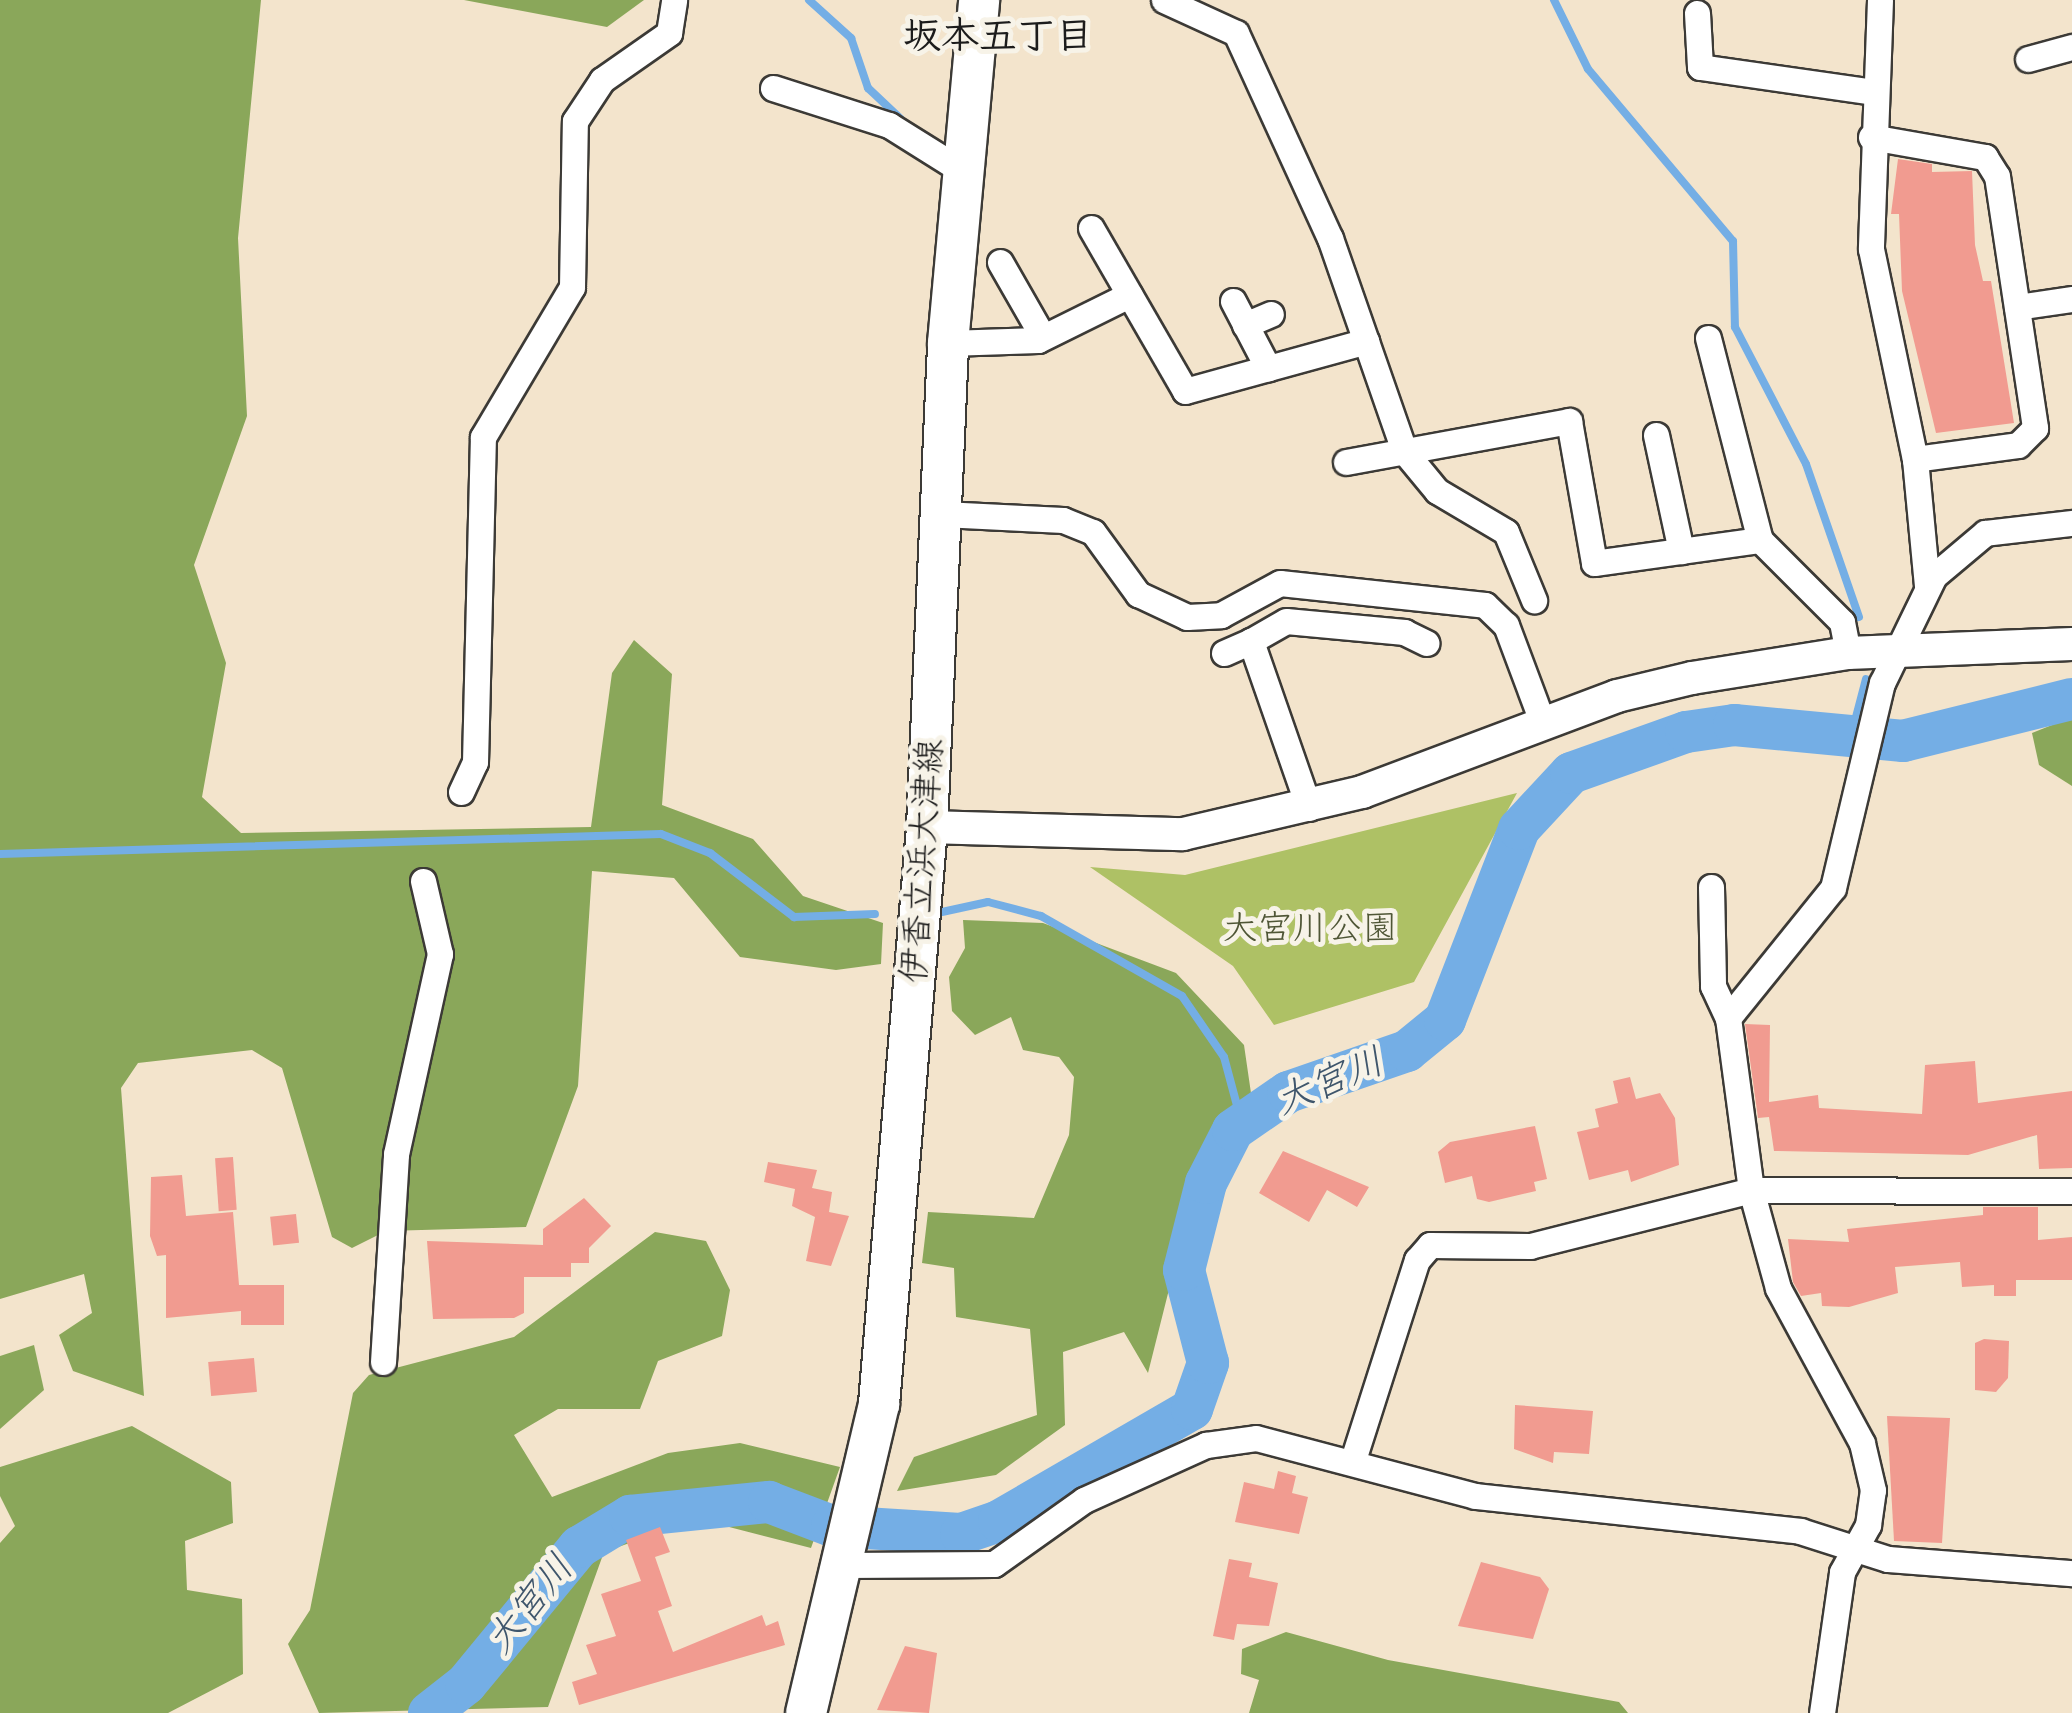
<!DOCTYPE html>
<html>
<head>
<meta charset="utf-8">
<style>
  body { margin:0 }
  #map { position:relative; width:2072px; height:1713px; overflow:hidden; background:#f3e4cc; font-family:"Architects Daughter","Klee One",sans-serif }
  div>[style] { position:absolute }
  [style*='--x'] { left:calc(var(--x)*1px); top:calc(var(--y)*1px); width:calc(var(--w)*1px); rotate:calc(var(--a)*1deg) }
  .green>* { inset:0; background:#aec165 }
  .forest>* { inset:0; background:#8aa75a }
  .stream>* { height:8px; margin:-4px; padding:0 4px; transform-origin:4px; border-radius:4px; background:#74aee5 }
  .river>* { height:42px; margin:-21px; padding:0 21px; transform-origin:21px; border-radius:21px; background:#74aee5 }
  .building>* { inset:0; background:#f19b90; transform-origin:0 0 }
  .roads { filter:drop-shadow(2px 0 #3c3a36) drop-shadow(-2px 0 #3c3a36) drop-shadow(0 2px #3c3a36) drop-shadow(0 -2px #3c3a36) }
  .minor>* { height:25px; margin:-12.5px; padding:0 12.5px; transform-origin:12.5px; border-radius:12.5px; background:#fff }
  .tertiary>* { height:32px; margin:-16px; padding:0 16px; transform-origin:16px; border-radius:16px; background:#fff }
  .primary>* { height:40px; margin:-20px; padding:0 20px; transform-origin:20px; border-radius:20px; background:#fff }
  span { translate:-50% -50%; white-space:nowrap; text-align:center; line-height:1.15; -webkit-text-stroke:10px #f7f3e8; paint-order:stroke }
  .street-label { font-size:35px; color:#1c1c1c }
  .park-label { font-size:35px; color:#4f5636 }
  .neighbourhood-label { font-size:38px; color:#1c1c1c; font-weight:700 }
  .water-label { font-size:38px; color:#3f566c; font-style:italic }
</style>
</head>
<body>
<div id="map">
  <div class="green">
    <i style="clip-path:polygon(1517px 793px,1414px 982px,1274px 1025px,1233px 966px,1090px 867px,1185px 875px)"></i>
  </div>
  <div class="forest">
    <i style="clip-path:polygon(0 0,261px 0,238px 238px,247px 416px,194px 565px,226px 663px,202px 797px,241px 833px,591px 827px,612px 673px,634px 640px,672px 674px,662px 805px,753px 839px,803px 896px,883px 923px,881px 964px,836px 970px,740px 957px,674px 878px,592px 871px,578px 1086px,526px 1227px,386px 1231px,352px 1248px,332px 1237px,282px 1068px,252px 1050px,138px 1063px,121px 1088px,144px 1396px,73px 1371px,59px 1335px,92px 1313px,84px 1274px,0 1299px)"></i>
    <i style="clip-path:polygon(464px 0,644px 0,607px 27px)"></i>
    <i style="clip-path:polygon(2072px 717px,2072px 786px,2039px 765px,2032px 733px)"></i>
    <i style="clip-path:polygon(963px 920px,1043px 923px,1176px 973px,1244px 1045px,1252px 1100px,1225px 1121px,1197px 1178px,1148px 1373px,1124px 1332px,1063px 1352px,1065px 1425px,996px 1475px,897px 1491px,914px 1457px,1037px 1415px,1030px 1329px,956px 1317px,954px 1268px,922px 1263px,928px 1212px,1034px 1218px,1069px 1135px,1074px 1077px,1059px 1057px,1023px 1050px,1011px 1017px,975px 1035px,952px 1011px,949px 977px,965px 948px)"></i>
    <i style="clip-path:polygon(655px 1232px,706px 1241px,730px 1290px,722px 1336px,658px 1361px,640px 1409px,558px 1409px,514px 1435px,552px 1497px,668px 1453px,740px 1443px,840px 1467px,811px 1548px,698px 1519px,604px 1552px,548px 1707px,319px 1713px,288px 1644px,310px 1610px,353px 1393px,369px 1375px,514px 1337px)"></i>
    <i style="clip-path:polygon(34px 1345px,44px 1390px,0 1429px,0 1356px)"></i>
    <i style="clip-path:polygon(132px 1426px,231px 1482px,233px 1523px,185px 1541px,187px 1590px,242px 1599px,243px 1674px,168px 1713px,0 1713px,0 1543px,15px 1526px,0 1496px,0 1467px)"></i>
    <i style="clip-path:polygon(1286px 1632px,1388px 1660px,1619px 1702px,1628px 1713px,1249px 1713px,1259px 1680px,1241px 1674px,1242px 1649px)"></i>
  </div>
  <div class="stream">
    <i style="--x:809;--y:0;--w:57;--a:42.1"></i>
    <i style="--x:851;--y:38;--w:53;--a:71.2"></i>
    <i style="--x:868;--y:88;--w:45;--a:43.2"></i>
    <i style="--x:1554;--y:0;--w:77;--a:63.8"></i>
    <i style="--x:1588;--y:69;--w:225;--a:49.9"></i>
    <i style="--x:1733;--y:241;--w:86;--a:88.7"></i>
    <i style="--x:1735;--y:327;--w:154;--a:62.6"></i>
    <i style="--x:1806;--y:464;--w:162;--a:70.9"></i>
    <i style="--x:1850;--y:740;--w:63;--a:-75.3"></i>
    <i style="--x:0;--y:854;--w:661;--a:-1.73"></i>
    <i style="--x:661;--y:834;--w:53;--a:21.2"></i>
    <i style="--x:710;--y:853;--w:106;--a:37.3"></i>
    <i style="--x:794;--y:917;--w:81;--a:-2.1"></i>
    <i style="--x:942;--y:912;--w:47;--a:-12.3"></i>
    <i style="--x:988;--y:902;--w:55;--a:14.8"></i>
    <i style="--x:1041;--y:916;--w:162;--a:29.6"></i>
    <i style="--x:1182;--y:996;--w:74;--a:55.5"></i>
    <i style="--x:1224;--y:1057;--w:69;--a:75"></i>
  </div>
  <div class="river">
    <i style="--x:429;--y:1713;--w:47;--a:-38.1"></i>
    <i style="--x:466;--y:1684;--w:178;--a:-50.5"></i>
    <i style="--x:579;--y:1547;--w:60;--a:-31.3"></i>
    <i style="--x:630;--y:1516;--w:140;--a:-5.8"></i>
    <i style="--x:769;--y:1502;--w:67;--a:20.9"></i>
    <i style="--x:832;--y:1526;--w:129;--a:3.5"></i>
    <i style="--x:961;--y:1534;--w:40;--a:-18.9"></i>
    <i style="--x:999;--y:1521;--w:223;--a:-30.1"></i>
    <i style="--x:1192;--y:1409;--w:49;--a:-70.8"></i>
    <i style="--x:1208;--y:1363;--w:96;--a:-104.5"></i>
    <i style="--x:1184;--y:1270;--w:90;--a:-75.8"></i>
    <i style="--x:1206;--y:1183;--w:59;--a:-63"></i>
    <i style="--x:1233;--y:1130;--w:67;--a:-34.6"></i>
    <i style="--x:1288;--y:1092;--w:126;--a:-19"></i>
    <i style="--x:1407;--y:1051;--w:49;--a:-39.2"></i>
    <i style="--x:1445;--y:1020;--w:205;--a:-68.8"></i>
    <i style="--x:1519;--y:829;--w:76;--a:-47.1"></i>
    <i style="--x:1571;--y:773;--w:122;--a:-19.6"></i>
    <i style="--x:1686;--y:732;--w:49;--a:-8.3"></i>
    <i style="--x:1734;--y:725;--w:170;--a:5.4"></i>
    <i style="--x:1903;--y:741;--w:174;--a:-14"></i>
  </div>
  <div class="building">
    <i style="clip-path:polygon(1898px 159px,1932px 164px,1932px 172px,1972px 171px,1975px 245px,1983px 281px,1991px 281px,2014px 423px,1936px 433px,1902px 291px,1899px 214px,1891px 214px)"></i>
    <i style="clip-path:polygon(1745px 1024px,1770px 1025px,1769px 1102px,1818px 1095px,1819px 1108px,1922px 1114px,1925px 1065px,1975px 1061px,1978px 1103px,2072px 1091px,2072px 1168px,2039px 1169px,2037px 1135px,1968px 1155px,1774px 1151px,1769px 1117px,1758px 1118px)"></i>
    <i style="clip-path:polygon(1630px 1077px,1636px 1099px,1660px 1093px,1675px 1118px,1679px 1165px,1631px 1182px,1628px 1170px,1589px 1180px,1577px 1132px,1599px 1127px,1595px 1109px,1618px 1103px,1613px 1081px)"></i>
    <i style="clip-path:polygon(1535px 1126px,1547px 1179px,1534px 1182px,1536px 1191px,1489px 1202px,1477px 1199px,1472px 1176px,1445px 1183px,1438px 1152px,1450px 1142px)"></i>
    <i style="clip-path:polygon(1283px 1151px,1369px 1187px,1357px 1207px,1327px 1190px,1309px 1222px,1259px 1193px)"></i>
    <i style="left:233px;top:1157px;width:53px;height:18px;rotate:86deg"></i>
    <i style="clip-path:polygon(768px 1162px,817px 1170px,812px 1188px,832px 1192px,829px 1212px,849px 1216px,831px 1266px,806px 1261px,815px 1217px,792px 1206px,795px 1189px,764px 1182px)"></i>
    <i style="clip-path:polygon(182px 1175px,186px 1216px,233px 1212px,239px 1285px,284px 1285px,284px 1325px,241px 1325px,241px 1311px,166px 1318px,166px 1255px,157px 1256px,150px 1236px,151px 1177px)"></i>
    <i style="clip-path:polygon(584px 1198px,611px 1226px,589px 1248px,589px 1263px,571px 1263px,571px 1277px,524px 1277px,524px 1313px,514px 1318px,433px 1319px,427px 1241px,543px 1245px,543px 1229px)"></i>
    <i style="clip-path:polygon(1983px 1207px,2038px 1207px,2038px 1240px,2072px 1237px,2072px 1280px,2016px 1280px,2016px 1296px,1994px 1296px,1994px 1285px,1962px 1287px,1960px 1262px,1895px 1267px,1898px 1293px,1849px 1307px,1822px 1306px,1821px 1293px,1801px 1296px,1793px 1282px,1788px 1239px,1849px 1242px,1847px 1229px,1983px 1215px)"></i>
    <i style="left:296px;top:1214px;width:29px;height:26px;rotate:84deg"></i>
    <i style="clip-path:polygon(1984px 1339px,2009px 1341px,2008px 1378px,1996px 1392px,1975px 1390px,1975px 1343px)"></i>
    <i style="left:254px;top:1358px;width:34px;height:46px;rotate:85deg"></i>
    <i style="clip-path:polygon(1515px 1405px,1593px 1411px,1589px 1454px,1554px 1452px,1553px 1463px,1514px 1449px)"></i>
    <i style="clip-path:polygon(1887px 1416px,1950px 1418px,1942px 1543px,1894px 1541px)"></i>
    <i style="clip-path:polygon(1278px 1471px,1296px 1476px,1292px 1493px,1308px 1497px,1299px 1534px,1235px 1522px,1244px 1482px,1274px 1489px)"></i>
    <i style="clip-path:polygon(660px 1527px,670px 1552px,655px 1557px,672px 1606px,658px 1611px,673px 1652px,762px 1615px,766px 1626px,778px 1621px,785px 1645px,579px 1705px,572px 1682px,597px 1674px,586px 1645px,616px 1636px,601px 1594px,641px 1581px,626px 1540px)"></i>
    <i style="clip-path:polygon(1229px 1559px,1252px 1563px,1249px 1577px,1278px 1583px,1269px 1626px,1237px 1624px,1234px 1640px,1213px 1636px)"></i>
    <i style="clip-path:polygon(1481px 1562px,1540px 1577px,1549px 1589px,1533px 1639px,1458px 1626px)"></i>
    <i style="clip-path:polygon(905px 1646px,937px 1653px,929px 1713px,877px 1710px)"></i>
  </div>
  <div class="roads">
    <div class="minor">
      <i style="--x:1164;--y:0;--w:79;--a:24.6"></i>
      <i style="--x:1236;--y:33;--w:226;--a:65.4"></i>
      <i style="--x:1330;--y:238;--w:225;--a:70.8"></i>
      <i style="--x:1404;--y:451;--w:52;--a:50.5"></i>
      <i style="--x:1437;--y:491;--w:80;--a:30.7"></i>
      <i style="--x:1506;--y:532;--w:74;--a:67.6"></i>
      <i style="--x:1880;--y:0;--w:249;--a:92.1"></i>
      <i style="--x:1871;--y:249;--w:215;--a:78.2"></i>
      <i style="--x:1915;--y:459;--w:128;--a:84.6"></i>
      <i style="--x:1697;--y:13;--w:54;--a:86.8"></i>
      <i style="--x:1700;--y:67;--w:175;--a:8.2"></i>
      <i style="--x:2028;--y:59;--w:46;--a:-15.3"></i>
      <i style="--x:773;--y:88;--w:122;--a:17.7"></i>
      <i style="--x:889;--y:125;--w:85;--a:32"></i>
      <i style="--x:1871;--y:137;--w:116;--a:10"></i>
      <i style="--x:1985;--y:157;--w:22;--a:58"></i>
      <i style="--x:1997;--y:176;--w:255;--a:81.4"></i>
      <i style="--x:2035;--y:428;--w:24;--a:135"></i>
      <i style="--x:2018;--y:445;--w:104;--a:172.3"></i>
      <i style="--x:1091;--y:228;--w:188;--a:60"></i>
      <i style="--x:1185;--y:391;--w:188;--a:-15.4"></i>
      <i style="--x:1000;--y:262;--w:86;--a:60.2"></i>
      <i style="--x:1233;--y:301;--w:76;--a:62.4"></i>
      <i style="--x:2017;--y:307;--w:56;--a:-8.3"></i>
      <i style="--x:1245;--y:325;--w:28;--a:-23"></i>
      <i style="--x:1708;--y:338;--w:209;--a:75.6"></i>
      <i style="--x:948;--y:343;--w:90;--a:-1.9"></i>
      <i style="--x:1038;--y:340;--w:102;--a:-26.3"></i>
      <i style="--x:1656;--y:435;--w:119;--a:77.8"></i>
      <i style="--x:1346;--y:462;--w:227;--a:-10.4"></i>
      <i style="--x:1569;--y:421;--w:144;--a:80"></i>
      <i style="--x:1594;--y:563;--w:168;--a:-7.9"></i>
      <i style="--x:1760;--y:540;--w:116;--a:45"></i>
      <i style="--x:1842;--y:622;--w:32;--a:79"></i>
      <i style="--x:942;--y:514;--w:121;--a:2.8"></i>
      <i style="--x:1063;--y:520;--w:32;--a:22"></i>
      <i style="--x:1093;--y:532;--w:77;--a:54"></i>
      <i style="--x:1138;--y:594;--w:54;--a:25.1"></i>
      <i style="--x:1187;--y:617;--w:34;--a:-3"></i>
      <i style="--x:1221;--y:615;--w:67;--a:-28.5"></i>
      <i style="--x:1280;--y:583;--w:206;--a:6.1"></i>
      <i style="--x:1485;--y:605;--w:29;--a:44"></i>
      <i style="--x:1506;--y:625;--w:106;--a:69.5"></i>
      <i style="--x:1224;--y:653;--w:30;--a:-24"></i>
      <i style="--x:461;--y:792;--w:33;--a:-65"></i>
      <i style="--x:475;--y:762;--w:325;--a:-88.6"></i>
      <i style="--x:483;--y:437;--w:174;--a:-59.3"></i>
      <i style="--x:572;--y:287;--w:166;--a:-89"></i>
      <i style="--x:575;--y:121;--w:49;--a:-56.6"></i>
      <i style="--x:602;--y:80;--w:82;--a:-35"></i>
      <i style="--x:669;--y:33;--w:33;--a:-81"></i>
      <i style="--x:1309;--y:808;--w:177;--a:-109.2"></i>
      <i style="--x:1251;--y:641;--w:40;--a:-29.7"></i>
      <i style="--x:1286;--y:621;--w:119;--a:5.3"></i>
      <i style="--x:1404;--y:632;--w:25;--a:26"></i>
      <i style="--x:1711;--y:887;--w:99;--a:88.8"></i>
      <i style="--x:1713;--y:986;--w:35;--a:65"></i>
      <i style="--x:383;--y:1362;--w:208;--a:-86.4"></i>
      <i style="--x:396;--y:1154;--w:205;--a:-77.6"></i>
      <i style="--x:440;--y:954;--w:75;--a:-103.1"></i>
      <i style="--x:1353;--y:1460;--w:210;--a:-72.3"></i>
      <i style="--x:1417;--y:1260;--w:20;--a:-49"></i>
      <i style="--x:1430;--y:1245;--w:100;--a:0.6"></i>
      <i style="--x:1530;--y:1246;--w:228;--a:-14.2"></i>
      <i style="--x:1751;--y:1190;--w:321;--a:0.2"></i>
      <i style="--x:845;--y:1565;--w:149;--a:-0.4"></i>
      <i style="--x:994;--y:1564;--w:110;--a:-35.4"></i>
      <i style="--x:1084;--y:1500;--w:134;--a:-24.3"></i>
      <i style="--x:1206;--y:1445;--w:50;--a:-8"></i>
      <i style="--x:1256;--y:1438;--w:227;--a:14.8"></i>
      <i style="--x:1475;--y:1496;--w:327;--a:6.1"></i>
      <i style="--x:1800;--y:1531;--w:92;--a:17.7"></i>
      <i style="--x:1888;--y:1559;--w:185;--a:4.4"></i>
      <i style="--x:1822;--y:1713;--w:142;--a:-81.9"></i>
      <i style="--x:1842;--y:1572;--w:54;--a:-61"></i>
      <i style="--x:1868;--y:1525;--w:35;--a:-82"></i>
      <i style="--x:1873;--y:1490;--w:48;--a:-103.2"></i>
      <i style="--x:1862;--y:1443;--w:176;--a:-118.5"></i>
      <i style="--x:1778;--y:1288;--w:102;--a:-105.4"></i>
      <i style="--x:1751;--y:1190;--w:174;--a:-97.6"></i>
      <i style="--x:1728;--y:1018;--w:167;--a:-51.1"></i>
      <i style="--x:1833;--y:888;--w:211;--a:-76.6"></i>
      <i style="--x:1882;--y:683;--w:119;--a:-64.1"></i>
      <i style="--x:1934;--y:576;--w:67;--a:-40.1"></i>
      <i style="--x:1985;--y:533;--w:88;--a:-6.6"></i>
    </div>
    <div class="tertiary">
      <i style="--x:927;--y:827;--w:256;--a:1.6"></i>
      <i style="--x:1183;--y:834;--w:184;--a:-13.2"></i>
      <i style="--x:1362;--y:792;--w:272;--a:-20.6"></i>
      <i style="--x:1617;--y:696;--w:77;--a:-13.5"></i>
      <i style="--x:1692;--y:678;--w:158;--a:-9.1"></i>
      <i style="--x:1848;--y:653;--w:224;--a:-2.3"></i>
    </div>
    <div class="primary">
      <i style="--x:806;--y:1713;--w:318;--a:-76.7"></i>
      <i style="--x:879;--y:1404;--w:579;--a:-85.24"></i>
      <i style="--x:927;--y:827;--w:484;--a:-87.5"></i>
      <i style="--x:948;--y:343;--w:344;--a:-84.8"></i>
    </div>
  </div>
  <div class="street-label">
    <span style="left:923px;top:861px;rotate:-86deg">伊香立浜大津線</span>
  </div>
  <div class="park-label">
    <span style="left:1310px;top:929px">大宮川公園</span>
  </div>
  <div class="neighbourhood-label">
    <span style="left:998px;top:38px">坂本五丁目</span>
  </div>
  <div class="water-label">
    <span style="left:1330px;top:1083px;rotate:-23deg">大宮川</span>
    <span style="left:531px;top:1605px;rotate:-51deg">大宮川</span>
  </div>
</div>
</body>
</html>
